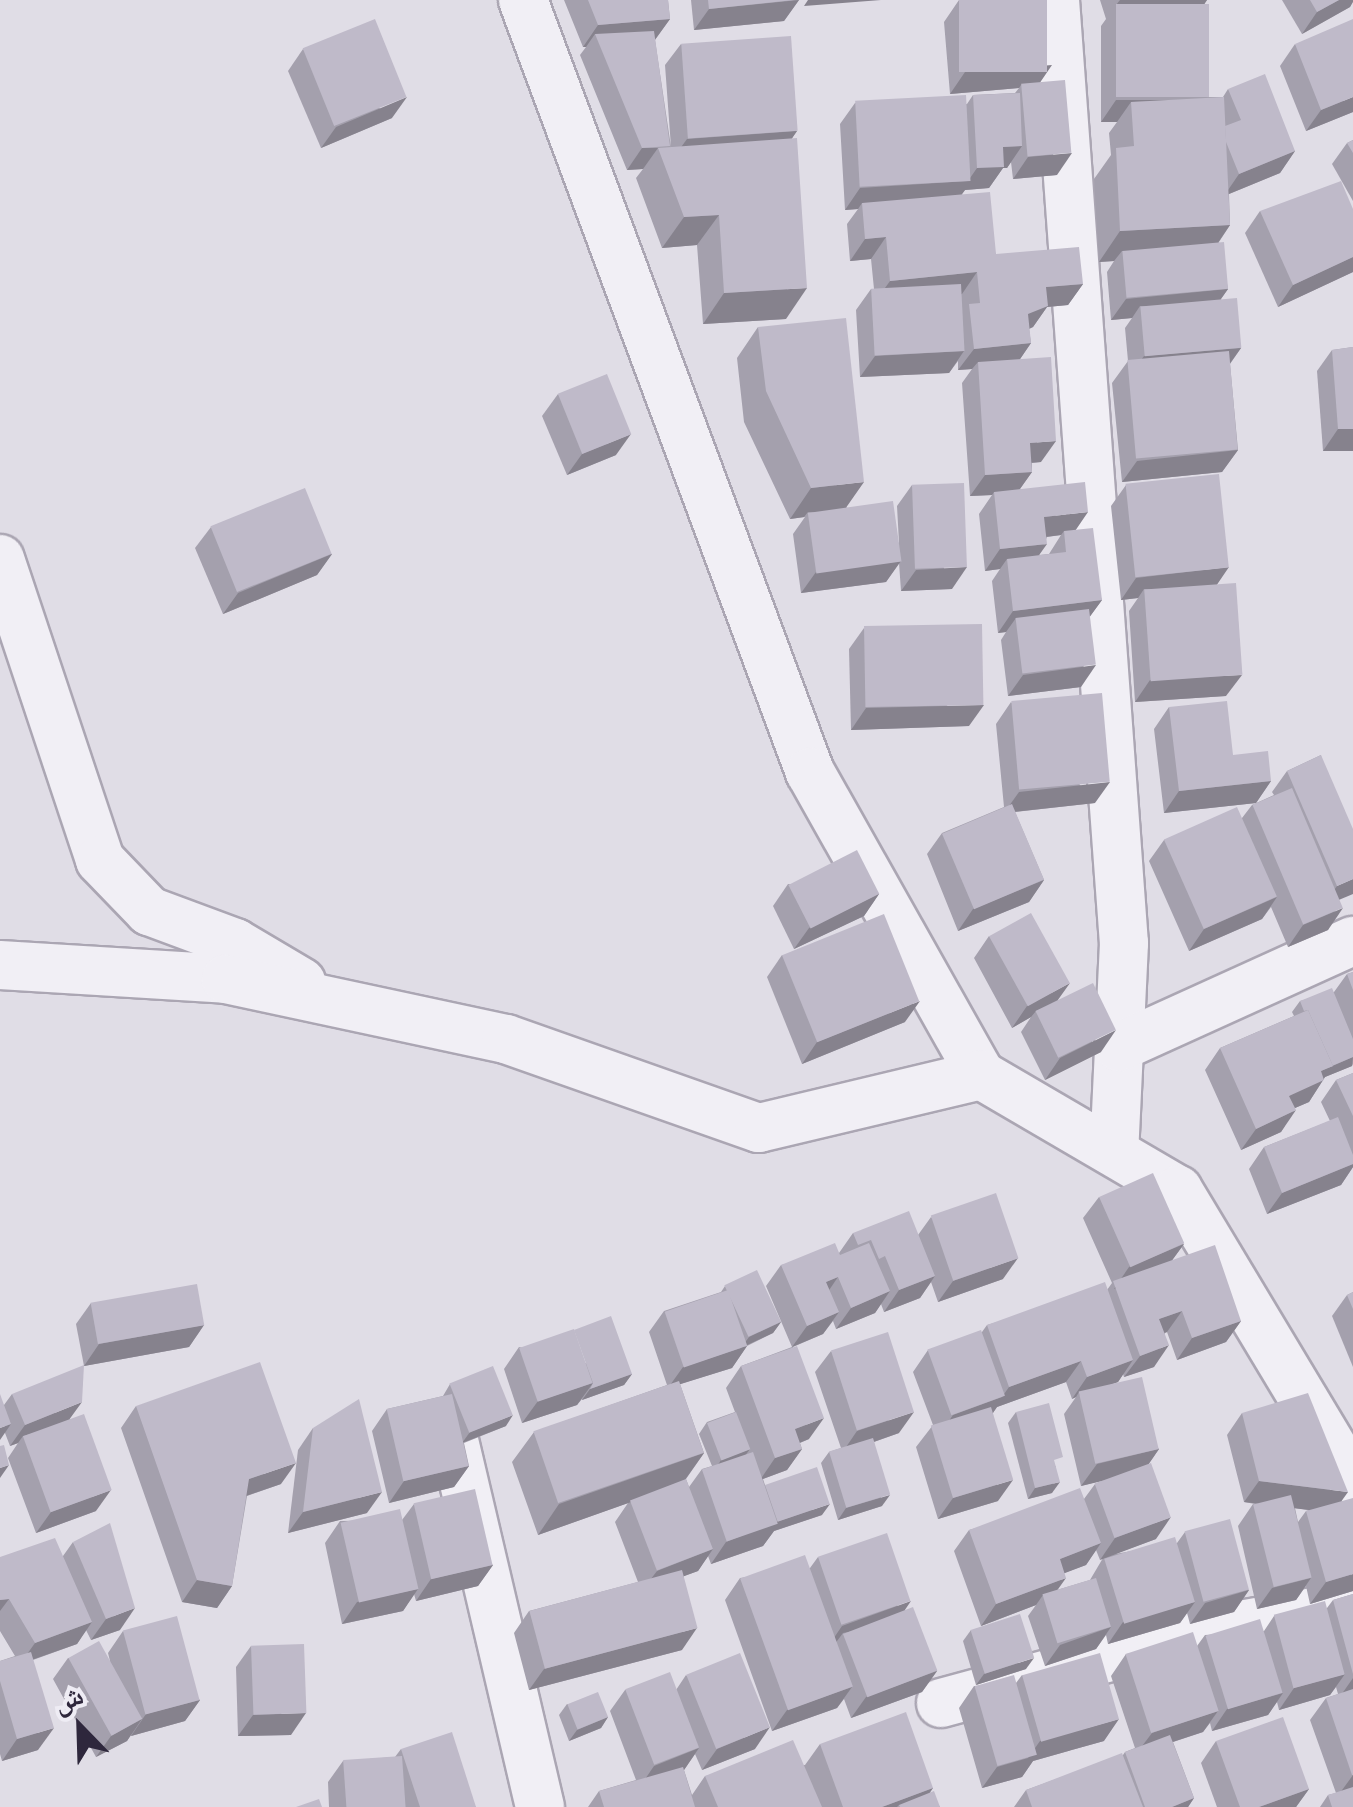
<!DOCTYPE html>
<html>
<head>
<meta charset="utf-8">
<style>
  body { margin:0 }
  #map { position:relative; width:1353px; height:1807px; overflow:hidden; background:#e0dde6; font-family:Karla,"Noto Naskh Arabic",sans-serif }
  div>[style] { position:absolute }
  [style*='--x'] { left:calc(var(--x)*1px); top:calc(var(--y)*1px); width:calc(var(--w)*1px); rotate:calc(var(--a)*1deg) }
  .roads { filter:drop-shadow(2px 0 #aba6b3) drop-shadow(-2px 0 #aba6b3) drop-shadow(0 2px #aba6b3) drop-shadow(0 -2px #aba6b3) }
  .street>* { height:48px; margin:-24px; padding:0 24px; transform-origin:24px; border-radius:24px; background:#f1eff5 }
  .wall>* { inset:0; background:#a4a0ad }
  .shaded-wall>* { inset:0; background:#86828d }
  .building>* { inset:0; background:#bfbac9; transform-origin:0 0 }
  span { translate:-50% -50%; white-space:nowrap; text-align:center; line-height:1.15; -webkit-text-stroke:8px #eeecf4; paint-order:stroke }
  .north { position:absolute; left:30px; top:1677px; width:100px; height:100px; -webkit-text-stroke:8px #eeecf4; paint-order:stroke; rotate:337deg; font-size:28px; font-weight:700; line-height:40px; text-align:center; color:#2e273c }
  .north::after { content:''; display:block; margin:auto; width:35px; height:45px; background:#2e273c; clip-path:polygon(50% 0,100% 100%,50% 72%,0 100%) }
</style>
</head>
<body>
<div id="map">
  <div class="roads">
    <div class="street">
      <i style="--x:523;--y:0;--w:824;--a:69.61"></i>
      <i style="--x:810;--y:772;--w:348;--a:60.6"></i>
      <i style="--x:981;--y:1075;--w:228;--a:30.3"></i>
      <i style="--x:1178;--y:1190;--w:340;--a:59"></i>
      <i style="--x:1055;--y:0;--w:946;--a:85.82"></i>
      <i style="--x:1124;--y:943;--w:209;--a:92.7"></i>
      <i style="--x:0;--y:559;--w:317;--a:71.6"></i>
      <i style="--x:100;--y:860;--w:71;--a:46.1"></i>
      <i style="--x:149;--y:911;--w:92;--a:20.4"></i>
      <i style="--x:235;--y:943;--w:77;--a:30.6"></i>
      <i style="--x:0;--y:965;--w:226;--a:3.5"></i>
      <i style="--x:226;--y:979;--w:286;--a:12.1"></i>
      <i style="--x:506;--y:1039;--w:268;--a:19.4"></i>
      <i style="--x:759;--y:1128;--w:228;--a:-13.4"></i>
      <i style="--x:1119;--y:1047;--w:257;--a:-24.4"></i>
      <i style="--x:453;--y:1436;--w:381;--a:76.8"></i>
      <i style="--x:941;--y:1703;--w:275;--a:-15.2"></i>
      <i style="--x:1206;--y:1631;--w:149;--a:-10"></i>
    </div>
  </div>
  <div class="wall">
    <i style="clip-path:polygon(564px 0,668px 0,670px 19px,655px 40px,671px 147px,665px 65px,681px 44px,797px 131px,792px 138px,786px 319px,703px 324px,697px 245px,662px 248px,636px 178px,643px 169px,627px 170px,580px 55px,586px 47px,583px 47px)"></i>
    <i style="clip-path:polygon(691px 0,799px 0,784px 21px,694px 30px)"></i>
    <i style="clip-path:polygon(evenodd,959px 0,1047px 6px,1040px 83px,1057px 175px,1013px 179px,1011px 162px,1007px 168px,1003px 168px,989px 188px,965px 190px,962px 194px,996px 254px,1083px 284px,1068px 305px,1047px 307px,1033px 327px,1029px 329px,1031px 343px,1020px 359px,1041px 462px,1032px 463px,1032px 472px,1020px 489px,1075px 530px,1102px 600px,1090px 616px,1081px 687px,1008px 696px,1001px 640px,1006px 632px,998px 633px,992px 581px,1000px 569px,985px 571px,979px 514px,992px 495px,970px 496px,962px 383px,972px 369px,958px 370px,958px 361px,949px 373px,860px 377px,856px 310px,871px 289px,874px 289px,871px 259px,850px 261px,847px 224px,858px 209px,845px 210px,840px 124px,855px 103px,967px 104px,973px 95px,1015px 93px,1019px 88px,950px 94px,944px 22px,959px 0,1061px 535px,1049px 554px,1039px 555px,1047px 537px,1061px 535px)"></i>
    <i style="clip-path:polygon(1100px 0,1207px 0,1204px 4px,1209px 97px,1223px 97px,1228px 89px,1295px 151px,1280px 173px,1229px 194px,1230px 225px,1219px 242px,1228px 289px,1221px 299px,1241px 348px,1230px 364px,1238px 450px,1222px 472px,1122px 482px,1112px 383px,1128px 361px,1125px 328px,1132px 318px,1111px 320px,1107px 272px,1114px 261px,1099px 262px,1094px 179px,1111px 155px,1109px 133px,1117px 122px,1101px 122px,1101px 26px,1106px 19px)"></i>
    <i style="clip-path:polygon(1282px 0,1353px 0,1350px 7px,1302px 34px)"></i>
    <i style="clip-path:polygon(1295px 44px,1353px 112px,1306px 131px,1280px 66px)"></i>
    <i style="clip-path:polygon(303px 49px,392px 118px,321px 148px,288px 71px)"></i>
    <i style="clip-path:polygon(1353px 140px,1353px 201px,1332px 164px,1347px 143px)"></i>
    <i style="clip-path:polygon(1260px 211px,1353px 257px,1353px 272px,1278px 307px,1245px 233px)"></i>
    <i style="clip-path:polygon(758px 327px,846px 507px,899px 543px,897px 506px,912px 485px,952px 589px,901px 591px,899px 563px,886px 582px,801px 593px,793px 534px,805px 517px,790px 519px,744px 422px,737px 358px)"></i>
    <i style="clip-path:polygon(1353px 347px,1353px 451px,1323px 451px,1317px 371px,1332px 350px)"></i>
    <i style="clip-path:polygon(558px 394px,616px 455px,567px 475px,542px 416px)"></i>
    <i style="clip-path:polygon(1126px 485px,1217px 584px,1226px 696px,1135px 702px,1129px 611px,1138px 598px,1121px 600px,1111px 506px)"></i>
    <i style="clip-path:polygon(211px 527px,332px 554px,317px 575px,223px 614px,195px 548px)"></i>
    <i style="clip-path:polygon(864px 628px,969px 726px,851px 730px,849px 649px)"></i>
    <i style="clip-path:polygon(1011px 702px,1095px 803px,1015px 812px,1044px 880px,1029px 902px,958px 931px,927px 854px,942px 833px,1004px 807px,996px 724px)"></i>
    <i style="clip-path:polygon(1169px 707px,1233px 755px,1271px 781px,1256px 803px,1164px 813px,1154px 729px)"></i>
    <i style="clip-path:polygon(1321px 755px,1339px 900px,1328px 930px,1288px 947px,1271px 907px,1262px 919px,1189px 951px,1149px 861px,1164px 840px,1242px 818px,1252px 805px,1274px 795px,1272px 792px,1287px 771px)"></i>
    <i style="clip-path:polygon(788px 884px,879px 894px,864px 916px,794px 949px,773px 906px)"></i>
    <i style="clip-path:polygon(989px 936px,1058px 1000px,1101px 1052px,1045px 1080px,1021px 1032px,1031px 1017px,1012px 1028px,974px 958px)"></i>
    <i style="clip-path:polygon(782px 955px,905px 1022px,802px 1064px,767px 977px)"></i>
    <i style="clip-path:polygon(1353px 972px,1353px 1064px,1352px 1066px,1325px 1077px,1309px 1102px,1295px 1108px,1281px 1132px,1241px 1150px,1205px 1070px,1220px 1048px,1294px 1016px,1292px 1012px,1300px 1001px,1334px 992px,1347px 974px)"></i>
    <i style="clip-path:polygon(1353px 1073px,1353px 1167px,1341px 1185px,1267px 1214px,1249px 1169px,1264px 1147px,1330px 1121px,1321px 1102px,1336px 1080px)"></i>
    <i style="clip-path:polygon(evenodd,1099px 1197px,1184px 1244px,1172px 1260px,1241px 1321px,1226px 1342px,1177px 1360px,1167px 1332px,1165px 1333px,1154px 1367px,1124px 1377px,1123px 1374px,1118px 1382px,1110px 1385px,1159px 1449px,1149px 1463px,1156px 1539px,1115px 1554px,1177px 1543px,1185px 1532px,1249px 1590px,1234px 1612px,1190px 1624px,1187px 1613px,1180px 1623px,1108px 1644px,1106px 1635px,1096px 1649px,1045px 1666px,1028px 1616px,1036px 1605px,981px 1626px,954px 1551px,969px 1530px,1084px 1499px,1095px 1484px,1104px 1480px,1081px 1486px,1064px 1414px,1076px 1397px,1072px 1399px,1066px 1382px,997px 1407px,993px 1413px,998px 1501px,938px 1519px,916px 1447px,933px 1425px,913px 1372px,928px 1350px,982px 1332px,987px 1325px,1107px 1290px,1112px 1283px,1083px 1218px,1099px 1197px,1096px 1550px,1100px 1560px,1103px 1558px,1090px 1580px,1057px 1590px,1064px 1573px,1086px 1565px,1096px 1550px)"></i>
    <i style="clip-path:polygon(931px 1217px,1003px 1279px,938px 1302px,931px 1282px,920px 1298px,884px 1312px,881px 1304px,875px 1313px,836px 1329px,833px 1321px,823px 1334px,793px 1347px,809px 1439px,800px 1443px,802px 1449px,787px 1470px,763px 1479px,765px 1485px,822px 1515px,774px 1531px,763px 1546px,711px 1564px,708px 1556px,698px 1571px,684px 1576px,682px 1650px,529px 1690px,514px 1633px,529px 1611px,638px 1582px,615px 1522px,628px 1503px,538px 1535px,512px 1462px,534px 1432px,667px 1385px,649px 1332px,664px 1311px,721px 1292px,725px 1286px,781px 1322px,773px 1333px,747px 1346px,732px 1368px,680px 1384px,704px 1453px,686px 1479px,689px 1487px,702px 1469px,712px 1466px,699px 1434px,707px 1422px,735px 1412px,726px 1388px,741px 1366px,792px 1347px,766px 1286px,781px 1265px,839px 1253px,853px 1233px,918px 1235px)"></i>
    <i style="clip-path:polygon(1353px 1292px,1353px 1367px,1332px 1316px,1347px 1295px)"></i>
    <i style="clip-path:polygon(91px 1303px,204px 1325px,189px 1347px,84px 1366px,76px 1324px)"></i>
    <i style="clip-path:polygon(519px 1347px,632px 1374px,624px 1385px,582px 1400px,582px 1399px,577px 1405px,522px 1423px,504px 1369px)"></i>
    <i style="clip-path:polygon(831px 1351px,899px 1433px,874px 1442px,882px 1506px,838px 1520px,821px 1463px,829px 1452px,841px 1448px,815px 1372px)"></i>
    <i style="clip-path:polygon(450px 1384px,506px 1426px,464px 1443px,469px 1466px,454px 1487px,389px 1503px,372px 1431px,387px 1409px,443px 1396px)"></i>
    <i style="clip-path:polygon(12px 1394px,70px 1419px,96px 1511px,36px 1533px,8px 1458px,18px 1443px,10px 1446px,5px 1433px,4px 1405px)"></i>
    <i style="clip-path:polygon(136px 1406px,281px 1484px,247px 1496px,232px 1586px,217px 1608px,182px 1602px,121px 1428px)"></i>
    <i style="clip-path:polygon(1016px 1412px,1056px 1467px,1052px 1493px,1028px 1499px,1008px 1423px)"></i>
    <i style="clip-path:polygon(evenodd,1242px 1413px,1342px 1501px,1353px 1591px,1310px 1604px,1306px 1586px,1296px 1600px,1257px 1609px,1238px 1526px,1253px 1504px,1255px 1504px,1244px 1502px,1227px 1435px,1242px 1413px,1295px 1508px,1309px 1510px,1306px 1511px,1298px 1522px,1295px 1508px)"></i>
    <i style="clip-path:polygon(313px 1428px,367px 1513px,288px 1533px,298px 1450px)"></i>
    <i style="clip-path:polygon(414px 1504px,493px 1565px,478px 1586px,416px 1601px,414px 1594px,403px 1611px,342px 1624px,325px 1543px,340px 1521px,402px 1520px)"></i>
    <i style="clip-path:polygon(73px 1542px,120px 1630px,91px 1640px,86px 1630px,77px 1644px,33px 1660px,38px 1750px,2px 1761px,0 1754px,0 1661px,15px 1656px,0 1631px,0 1557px,63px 1556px)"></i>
    <i style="clip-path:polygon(818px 1557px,905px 1610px,937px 1671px,922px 1692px,851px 1718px,844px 1699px,837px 1708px,772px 1731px,725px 1600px,740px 1578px,810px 1568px)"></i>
    <i style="clip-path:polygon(1353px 1594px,1353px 1807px,1320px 1807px,1328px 1795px,1336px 1793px,1310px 1720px,1326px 1698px,1338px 1694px,1336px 1687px,1330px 1695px,1279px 1710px,1277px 1702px,1268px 1715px,1212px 1731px,1210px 1723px,1203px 1732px,1173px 1742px,1194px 1798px,1188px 1807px,1014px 1807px,1026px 1790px,1123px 1755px,1125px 1752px,1135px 1748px,1111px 1676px,1126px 1654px,1197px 1646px,1205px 1635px,1264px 1631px,1274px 1616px,1327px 1608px,1333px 1600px)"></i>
    <i style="clip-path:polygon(971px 1630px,1026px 1669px,976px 1685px,963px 1641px)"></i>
    <i style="clip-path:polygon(123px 1631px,200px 1700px,185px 1721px,131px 1736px,131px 1734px,127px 1741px,96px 1757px,53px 1679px,68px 1658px,110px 1661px,108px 1653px)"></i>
    <i style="clip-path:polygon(251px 1646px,291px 1735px,238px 1736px,236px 1667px)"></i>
    <i style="clip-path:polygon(686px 1675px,755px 1749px,702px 1770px,695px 1754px,684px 1770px,692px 1795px,705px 1776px,805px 1765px,820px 1744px,933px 1788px,930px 1792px,940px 1807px,588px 1807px,599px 1791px,636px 1780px,610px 1711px,625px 1690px,676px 1690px)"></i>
    <i style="clip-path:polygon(1022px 1675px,1104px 1741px,1033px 1761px,1022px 1777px,982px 1788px,959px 1708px,974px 1686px,1016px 1683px)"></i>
    <i style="clip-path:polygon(567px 1704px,608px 1717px,601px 1728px,569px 1741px,559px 1715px)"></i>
    <i style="clip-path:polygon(1216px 1741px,1309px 1789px,1296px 1807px,1217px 1807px,1201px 1763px)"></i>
    <i style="clip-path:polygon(401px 1749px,476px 1807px,329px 1807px,328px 1782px,343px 1761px,395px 1757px)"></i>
  </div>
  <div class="shaded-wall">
    <i style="clip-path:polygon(799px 0,784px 21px,694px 30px,709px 9px)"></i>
    <i style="clip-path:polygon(808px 0,881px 0,804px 6px)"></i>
    <i style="clip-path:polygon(1120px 0,1207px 0,1196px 17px,1116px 5px)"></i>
    <i style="clip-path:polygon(1339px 0,1353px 0,1353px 2px,1350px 7px,1302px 34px,1317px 12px)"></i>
    <i style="clip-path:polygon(670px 19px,654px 41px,595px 34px,586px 47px,583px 47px,598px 25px)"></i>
    <i style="clip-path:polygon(1052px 65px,1037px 87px,1021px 85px,1019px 88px,950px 94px,965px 72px)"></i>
    <i style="clip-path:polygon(407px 97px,392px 118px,321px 148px,336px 127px)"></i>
    <i style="clip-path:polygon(1353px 97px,1353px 112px,1306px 131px,1321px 110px)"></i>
    <i style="clip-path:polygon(1116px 100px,1209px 100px,1131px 102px,1117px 122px,1101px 122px)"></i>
    <i style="clip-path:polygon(797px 131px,782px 153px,671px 161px,687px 139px)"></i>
    <i style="clip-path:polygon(1022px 146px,1007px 168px,1003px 168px,989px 188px,965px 190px,956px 202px,862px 203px,858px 209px,845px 210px,860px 188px,968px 181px,977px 168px,1003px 147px)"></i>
    <i style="clip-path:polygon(642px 148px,658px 148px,643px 169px,627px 170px)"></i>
    <i style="clip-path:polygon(1295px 151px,1280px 173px,1224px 196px,1239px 174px)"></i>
    <i style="clip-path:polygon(1072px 153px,1057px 175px,1013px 179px,1028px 157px)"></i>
    <i style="clip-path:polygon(719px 215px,697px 245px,662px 248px,684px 217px)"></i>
    <i style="clip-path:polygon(1230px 225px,1209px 256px,1122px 251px,1114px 261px,1099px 262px,1120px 231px)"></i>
    <i style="clip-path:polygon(886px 237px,871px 259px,850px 261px,865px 239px)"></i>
    <i style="clip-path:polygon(1353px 257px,1353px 272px,1278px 307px,1293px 285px)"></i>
    <i style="clip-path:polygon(977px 272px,962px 294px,875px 302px,890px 281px)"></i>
    <i style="clip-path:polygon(1083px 284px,1068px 305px,1047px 307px,1033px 327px,1013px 336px,1046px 287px)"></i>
    <i style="clip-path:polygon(807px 288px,786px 319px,703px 324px,724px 293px)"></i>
    <i style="clip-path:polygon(1228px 289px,1213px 310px,1140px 306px,1132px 318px,1111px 320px,1126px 299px)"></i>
    <i style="clip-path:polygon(1031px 343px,1016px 365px,978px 362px,972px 369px,958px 370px,974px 349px)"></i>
    <i style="clip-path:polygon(1241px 348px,1226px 369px,1129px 377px,1144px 356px)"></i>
    <i style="clip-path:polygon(964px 351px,949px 373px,860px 377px,875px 356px)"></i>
    <i style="clip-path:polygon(1338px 429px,1353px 429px,1353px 451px,1323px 451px)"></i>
    <i style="clip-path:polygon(631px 434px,616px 455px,567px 475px,582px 454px)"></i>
    <i style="clip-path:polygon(1056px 441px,1041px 462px,1015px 464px,1030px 443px)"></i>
    <i style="clip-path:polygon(1238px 450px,1222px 472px,1122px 482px,1137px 461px)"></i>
    <i style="clip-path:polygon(1032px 472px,1017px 493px,994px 492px,992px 495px,970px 496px,985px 475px)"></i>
    <i style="clip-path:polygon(864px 482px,843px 512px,808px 512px,804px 517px,790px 519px,811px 488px)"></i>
    <i style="clip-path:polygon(1088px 512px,1073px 534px,1064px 531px,1061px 535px,1029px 539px,1044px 517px)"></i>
    <i style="clip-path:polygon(1047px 544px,1032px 565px,1007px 559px,1000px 569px,985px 571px,1000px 549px)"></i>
    <i style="clip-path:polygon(332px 554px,317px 575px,223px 614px,238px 593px)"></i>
    <i style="clip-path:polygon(901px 561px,886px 582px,801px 593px,816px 572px)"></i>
    <i style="clip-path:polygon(967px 567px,952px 589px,901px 591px,916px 570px)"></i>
    <i style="clip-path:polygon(1229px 567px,1214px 589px,1144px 589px,1138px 598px,1121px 600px,1136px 578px)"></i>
    <i style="clip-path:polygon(1102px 600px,1086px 622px,1016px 618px,1006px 632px,998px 633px,1013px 611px)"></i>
    <i style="clip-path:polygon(1096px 665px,1081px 687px,1008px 696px,1023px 675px)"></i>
    <i style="clip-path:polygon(1242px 675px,1226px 696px,1135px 702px,1150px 680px)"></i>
    <i style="clip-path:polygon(984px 705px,969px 726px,851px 730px,866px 708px)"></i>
    <i style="clip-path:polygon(1271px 781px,1256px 803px,1164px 813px,1179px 791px)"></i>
    <i style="clip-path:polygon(1110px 782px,1095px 803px,1004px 813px,1019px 792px)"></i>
    <i style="clip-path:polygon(1353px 879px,1353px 894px,1322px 907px,1337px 886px)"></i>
    <i style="clip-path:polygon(1044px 880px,1029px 902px,958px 931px,973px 909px)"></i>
    <i style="clip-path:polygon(879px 894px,864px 916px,794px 949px,809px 928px)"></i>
    <i style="clip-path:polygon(1277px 897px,1262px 919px,1189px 951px,1204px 929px)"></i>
    <i style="clip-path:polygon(1343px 908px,1328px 930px,1288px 947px,1303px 925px)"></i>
    <i style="clip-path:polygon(1070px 983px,1055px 1004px,1036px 1011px,1031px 1017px,1012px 1028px,1027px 1006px)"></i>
    <i style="clip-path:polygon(920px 1001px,905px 1022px,802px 1064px,817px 1042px)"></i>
    <i style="clip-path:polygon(1116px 1030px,1101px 1052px,1045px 1080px,1060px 1058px)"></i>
    <i style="clip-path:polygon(1353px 1057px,1352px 1066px,1325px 1077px,1309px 1102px,1274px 1117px,1289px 1096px,1321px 1071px)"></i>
    <i style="clip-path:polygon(1296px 1110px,1281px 1132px,1241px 1150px,1256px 1129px)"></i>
    <i style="clip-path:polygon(1353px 1164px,1353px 1167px,1341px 1185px,1267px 1214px,1282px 1193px)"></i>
    <i style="clip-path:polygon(1184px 1244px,1168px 1266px,1114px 1289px,1129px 1267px)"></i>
    <i style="clip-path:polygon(1018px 1258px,1003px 1279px,938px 1302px,953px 1281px)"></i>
    <i style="clip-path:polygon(935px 1276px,920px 1298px,884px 1312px,899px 1290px)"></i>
    <i style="clip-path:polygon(838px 1277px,823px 1299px,826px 1282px)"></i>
    <i style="clip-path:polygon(890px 1291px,875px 1313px,836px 1329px,851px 1308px)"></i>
    <i style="clip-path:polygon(1182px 1311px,1167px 1332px,1144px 1340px,1159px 1319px)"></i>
    <i style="clip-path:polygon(839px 1312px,823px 1334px,792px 1347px,807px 1326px)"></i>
    <i style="clip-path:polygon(1241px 1321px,1226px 1342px,1177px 1360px,1192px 1338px)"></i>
    <i style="clip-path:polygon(781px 1322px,773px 1333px,743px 1347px,747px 1346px,732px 1368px,668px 1388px,683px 1367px,741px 1348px,749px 1337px)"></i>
    <i style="clip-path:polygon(204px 1325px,189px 1347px,84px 1366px,99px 1344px)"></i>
    <i style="clip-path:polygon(1169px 1345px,1154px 1367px,1124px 1377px,1140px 1356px)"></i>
    <i style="clip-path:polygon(1133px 1360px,1118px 1382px,1080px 1396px,1079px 1392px,1076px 1397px,1072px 1399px,1087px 1377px)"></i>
    <i style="clip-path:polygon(1081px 1361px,1066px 1382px,997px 1407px,990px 1417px,938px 1437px,953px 1415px,1002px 1397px,1009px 1387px)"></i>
    <i style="clip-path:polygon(632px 1374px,624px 1385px,582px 1400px,590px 1389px)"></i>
    <i style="clip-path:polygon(593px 1383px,577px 1405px,522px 1423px,538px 1401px)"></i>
    <i style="clip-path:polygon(82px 1402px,66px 1424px,23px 1436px,18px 1443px,10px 1446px,25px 1425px)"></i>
    <i style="clip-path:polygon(914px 1412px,899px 1433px,842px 1453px,857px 1431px)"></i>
    <i style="clip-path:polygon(513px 1415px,506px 1426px,462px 1443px,470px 1432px)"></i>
    <i style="clip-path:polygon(824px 1418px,809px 1439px,779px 1451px,795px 1429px)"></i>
    <i style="clip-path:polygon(11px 1424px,0 1440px,0 1428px)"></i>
    <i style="clip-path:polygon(750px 1449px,742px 1460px,714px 1471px,721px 1460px)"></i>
    <i style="clip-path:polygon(802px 1449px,787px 1470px,760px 1480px,775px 1458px)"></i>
    <i style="clip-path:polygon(1159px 1449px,1144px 1471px,1081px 1486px,1097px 1464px)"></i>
    <i style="clip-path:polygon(704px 1453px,682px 1484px,538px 1535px,559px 1504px)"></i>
    <i style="clip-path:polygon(296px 1463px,281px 1484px,234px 1500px,249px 1479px)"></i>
    <i style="clip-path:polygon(9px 1465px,0 1478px,0 1468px)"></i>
    <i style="clip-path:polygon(469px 1466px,454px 1487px,389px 1503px,404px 1481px)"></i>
    <i style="clip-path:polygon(1013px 1480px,998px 1501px,938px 1519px,953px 1498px)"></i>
    <i style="clip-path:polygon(1259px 1481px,1348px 1492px,1333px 1513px,1244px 1502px)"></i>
    <i style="clip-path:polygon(1060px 1482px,1052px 1493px,1028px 1499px,1035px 1488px)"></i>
    <i style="clip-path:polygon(111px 1490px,96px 1511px,36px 1533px,51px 1512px)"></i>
    <i style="clip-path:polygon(382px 1492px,367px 1513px,288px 1533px,303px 1512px)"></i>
    <i style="clip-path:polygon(890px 1495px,882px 1506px,838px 1520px,846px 1508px)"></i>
    <i style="clip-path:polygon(830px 1504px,822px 1515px,774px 1531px,763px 1546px,711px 1564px,726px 1542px,776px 1522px)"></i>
    <i style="clip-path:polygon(1171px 1517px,1156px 1539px,1100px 1560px,1115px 1538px)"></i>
    <i style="clip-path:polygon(1101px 1543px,1086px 1565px,1044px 1581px,1060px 1559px)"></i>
    <i style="clip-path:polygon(713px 1549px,698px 1571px,641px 1592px,657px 1571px)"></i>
    <i style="clip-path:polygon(493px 1565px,478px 1586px,416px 1601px,431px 1579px)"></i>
    <i style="clip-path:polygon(1353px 1574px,1353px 1591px,1310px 1604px,1326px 1582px)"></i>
    <i style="clip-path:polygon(1066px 1578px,1051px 1599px,1043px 1595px,1036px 1605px,981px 1626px,996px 1604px)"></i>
    <i style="clip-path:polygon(1311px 1578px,1296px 1600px,1257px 1609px,1272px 1588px)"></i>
    <i style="clip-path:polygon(197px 1580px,232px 1586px,217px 1608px,182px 1602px)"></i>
    <i style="clip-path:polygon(418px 1589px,403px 1611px,342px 1624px,357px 1602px)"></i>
    <i style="clip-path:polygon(1249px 1590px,1234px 1612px,1190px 1624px,1205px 1603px)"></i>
    <i style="clip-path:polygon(9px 1599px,0 1611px,0 1600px)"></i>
    <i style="clip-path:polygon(911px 1601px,896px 1623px,843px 1633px,834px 1645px,827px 1648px,842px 1626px)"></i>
    <i style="clip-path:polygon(1195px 1602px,1180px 1623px,1108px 1644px,1123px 1622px)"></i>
    <i style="clip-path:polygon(135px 1608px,120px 1630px,91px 1640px,106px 1619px)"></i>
    <i style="clip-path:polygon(92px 1622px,77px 1644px,20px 1664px,35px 1643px)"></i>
    <i style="clip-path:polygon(1111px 1627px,1096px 1649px,1045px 1666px,1060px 1645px)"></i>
    <i style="clip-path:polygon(697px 1628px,682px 1650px,529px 1690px,544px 1669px)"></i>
    <i style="clip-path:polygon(1034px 1658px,1026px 1669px,976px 1685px,984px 1674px)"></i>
    <i style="clip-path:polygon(937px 1671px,922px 1692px,851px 1718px,866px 1697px)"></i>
    <i style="clip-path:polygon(1345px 1674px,1330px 1695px,1279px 1710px,1294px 1688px)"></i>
    <i style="clip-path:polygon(1353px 1678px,1353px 1694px,1339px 1698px)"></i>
    <i style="clip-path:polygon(852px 1687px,837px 1708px,772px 1731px,787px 1710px)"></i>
    <i style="clip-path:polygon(1283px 1693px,1268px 1715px,1212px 1731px,1227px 1709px)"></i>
    <i style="clip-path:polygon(200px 1700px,185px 1721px,131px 1736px,146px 1714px)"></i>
    <i style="clip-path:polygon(1218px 1711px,1203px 1732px,1136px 1754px,1152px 1733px)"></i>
    <i style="clip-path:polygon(306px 1713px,291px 1735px,238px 1736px,253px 1715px)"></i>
    <i style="clip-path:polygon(608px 1717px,601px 1728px,569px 1741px,577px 1730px)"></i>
    <i style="clip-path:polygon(142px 1719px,127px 1741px,96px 1757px,111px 1736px)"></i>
    <i style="clip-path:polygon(1119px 1719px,1104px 1741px,1033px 1761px,1022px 1777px,982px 1788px,997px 1767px,1028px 1758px,1040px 1741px)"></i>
    <i style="clip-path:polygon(770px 1727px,755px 1749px,702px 1770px,717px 1749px)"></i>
    <i style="clip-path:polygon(54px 1728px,38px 1750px,2px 1761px,17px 1739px)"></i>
    <i style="clip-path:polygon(699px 1748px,684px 1770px,639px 1788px,654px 1766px)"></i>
    <i style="clip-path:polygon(1353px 1775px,1353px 1791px,1337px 1797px)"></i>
    <i style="clip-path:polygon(933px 1788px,920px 1807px,899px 1805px,897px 1807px,882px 1807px)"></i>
    <i style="clip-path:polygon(1309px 1789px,1296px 1807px,1259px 1807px)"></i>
    <i style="clip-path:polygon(1194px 1798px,1188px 1807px,1172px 1807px)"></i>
  </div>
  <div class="building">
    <i style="clip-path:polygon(588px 0,668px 0,670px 19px,598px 25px)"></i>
    <i style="clip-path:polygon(708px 0,794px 0,709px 9px)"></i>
    <i style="left:959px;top:0;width:88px;height:72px"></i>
    <i style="clip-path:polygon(1310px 0,1339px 0,1317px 12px)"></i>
    <i style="left:1209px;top:4px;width:93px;height:93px;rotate:90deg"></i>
    <i style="left:375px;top:19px;width:84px;height:78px;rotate:68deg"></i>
    <i style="clip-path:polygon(1353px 19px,1353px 97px,1321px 110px,1295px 44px)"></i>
    <i style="clip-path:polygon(654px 31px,670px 146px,642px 148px,595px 34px)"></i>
    <i style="left:791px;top:36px;width:95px;height:110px;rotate:86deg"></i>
    <i style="clip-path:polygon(1265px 74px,1295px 151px,1239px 174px,1226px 142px,1225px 126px,1241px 120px,1228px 89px)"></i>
    <i style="left:1065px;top:80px;width:73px;height:44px;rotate:85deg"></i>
    <i style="clip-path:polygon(1020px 93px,1022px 146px,1003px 147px,1004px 167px,977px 168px,973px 95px)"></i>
    <i style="left:966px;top:95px;width:86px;height:111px;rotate:87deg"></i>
    <i style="clip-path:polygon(1224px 97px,1230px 225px,1120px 231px,1116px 148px,1134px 146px,1131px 102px)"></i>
    <i style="clip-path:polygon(797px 138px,807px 288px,724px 293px,719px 215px,684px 217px,658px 148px)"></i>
    <i style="clip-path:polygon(1353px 140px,1353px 153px,1347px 143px)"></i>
    <i style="clip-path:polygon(1341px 181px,1353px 209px,1353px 257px,1293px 285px,1260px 211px)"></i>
    <i style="clip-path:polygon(990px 192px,996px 254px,1079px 247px,1083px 284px,1046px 287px,1048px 306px,1028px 314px,1031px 343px,974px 349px,969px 304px,980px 303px,977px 272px,890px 281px,886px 237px,865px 239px,862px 203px)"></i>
    <i style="left:1224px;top:242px;width:47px;height:102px;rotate:85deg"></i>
    <i style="left:961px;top:284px;width:67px;height:90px;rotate:87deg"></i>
    <i style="left:1237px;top:298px;width:50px;height:97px;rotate:85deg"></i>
    <i style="clip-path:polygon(846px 318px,864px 482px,811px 488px,766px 391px,758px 327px)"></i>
    <i style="clip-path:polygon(1353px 347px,1353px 429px,1338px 429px,1332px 350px)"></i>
    <i style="left:1229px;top:351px;width:99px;height:102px;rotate:85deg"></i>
    <i style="clip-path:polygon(1051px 357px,1056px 441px,1030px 443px,1032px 472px,985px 475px,978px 362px)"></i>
    <i style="left:607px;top:374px;width:65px;height:53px;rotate:68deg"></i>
    <i style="left:1219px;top:474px;width:94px;height:94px;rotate:84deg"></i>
    <i style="clip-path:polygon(1085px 482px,1088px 512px,1044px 517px,1047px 544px,1000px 549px,994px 492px)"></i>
    <i style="left:964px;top:483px;width:84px;height:52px;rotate:88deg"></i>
    <i style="left:305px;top:488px;width:71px;height:102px;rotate:68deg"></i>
    <i style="left:893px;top:501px;width:61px;height:86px;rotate:82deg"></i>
    <i style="clip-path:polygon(1093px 528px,1102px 600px,1013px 611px,1007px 559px,1066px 552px,1064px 531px)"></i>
    <i style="left:1236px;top:583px;width:92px;height:92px;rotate:86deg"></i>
    <i style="left:1089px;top:609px;width:56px;height:74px;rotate:83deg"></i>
    <i style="left:982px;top:624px;width:81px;height:118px;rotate:89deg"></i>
    <i style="left:1102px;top:693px;width:89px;height:91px;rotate:85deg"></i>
    <i style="clip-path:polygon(1227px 701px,1233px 755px,1268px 751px,1271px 781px,1179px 791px,1169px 707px)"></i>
    <i style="clip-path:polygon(1321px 755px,1353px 829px,1353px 879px,1337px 886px,1287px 771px)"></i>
    <i style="left:1292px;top:788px;width:130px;height:43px;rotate:67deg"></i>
    <i style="left:1012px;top:804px;width:82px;height:76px;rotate:67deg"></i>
    <i style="left:1237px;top:807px;width:98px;height:80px;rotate:66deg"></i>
    <i style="left:857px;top:850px;width:49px;height:77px;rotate:63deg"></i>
    <i style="left:1031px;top:913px;width:80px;height:48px;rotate:61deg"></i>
    <i style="left:884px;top:914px;width:94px;height:110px;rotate:68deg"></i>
    <i style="clip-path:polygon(1353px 972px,1353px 990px,1347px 974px)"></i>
    <i style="left:1093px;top:983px;width:52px;height:64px;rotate:64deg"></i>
    <i style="clip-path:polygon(1332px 988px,1353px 1039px,1353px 1057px,1327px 1068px,1333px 1066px,1308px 1010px,1304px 1011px,1300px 1001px)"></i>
    <i style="clip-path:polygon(1308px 1010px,1333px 1066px,1321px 1071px,1324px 1080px,1289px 1096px,1296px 1110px,1256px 1129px,1220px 1048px)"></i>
    <i style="clip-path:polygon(1353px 1073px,1353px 1116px,1336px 1080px)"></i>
    <i style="clip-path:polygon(1338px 1117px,1353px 1155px,1353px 1164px,1282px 1193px,1264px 1147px)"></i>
    <i style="left:1153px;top:1173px;width:77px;height:59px;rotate:66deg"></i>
    <i style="left:996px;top:1193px;width:69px;height:69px;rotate:71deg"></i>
    <i style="clip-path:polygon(909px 1211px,935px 1276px,899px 1290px,885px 1256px,879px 1259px,871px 1240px,858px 1245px,853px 1233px)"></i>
    <i style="clip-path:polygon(835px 1243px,840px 1255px,869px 1243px,890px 1291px,851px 1308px,838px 1277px,826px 1282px,839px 1312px,807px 1326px,781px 1265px)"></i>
    <i style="clip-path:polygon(1215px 1245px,1241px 1321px,1192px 1338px,1182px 1311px,1159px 1319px,1169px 1345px,1140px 1356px,1113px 1281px)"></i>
    <i style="left:757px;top:1270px;width:57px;height:36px;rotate:65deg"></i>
    <i style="clip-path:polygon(1105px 1282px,1133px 1360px,1087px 1377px,1081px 1361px,1009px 1387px,987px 1325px)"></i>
    <i style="left:197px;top:1284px;width:42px;height:108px;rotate:80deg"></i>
    <i style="left:728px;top:1290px;width:59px;height:67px;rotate:71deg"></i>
    <i style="clip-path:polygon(1353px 1292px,1353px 1309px,1347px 1295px)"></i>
    <i style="clip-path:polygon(611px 1316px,632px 1374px,590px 1389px,593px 1383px,574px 1330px)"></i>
    <i style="left:574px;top:1329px;width:57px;height:58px;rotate:71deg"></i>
    <i style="left:981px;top:1330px;width:70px;height:57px;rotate:70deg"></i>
    <i style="left:888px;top:1332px;width:84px;height:60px;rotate:72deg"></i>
    <i style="clip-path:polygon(797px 1346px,824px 1418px,795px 1429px,802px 1449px,775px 1458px,741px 1366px)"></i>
    <i style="clip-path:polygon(260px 1362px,296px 1463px,249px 1479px,232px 1586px,197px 1580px,136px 1406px)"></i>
    <i style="clip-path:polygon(84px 1365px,82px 1402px,25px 1425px,12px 1394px)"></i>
    <i style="left:493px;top:1366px;width:53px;height:47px;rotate:68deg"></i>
    <i style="left:1142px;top:1377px;width:74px;height:65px;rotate:77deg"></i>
    <i style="left:679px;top:1381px;width:76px;height:154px;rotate:71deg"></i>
    <i style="clip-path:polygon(1308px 1393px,1348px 1492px,1259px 1481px,1242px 1413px)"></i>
    <i style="clip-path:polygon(0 1394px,11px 1424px,0 1428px)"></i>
    <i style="left:452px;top:1394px;width:74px;height:67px;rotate:77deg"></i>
    <i style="clip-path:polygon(359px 1399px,382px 1492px,303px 1512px,313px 1428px)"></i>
    <i style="clip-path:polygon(1049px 1403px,1063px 1457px,1054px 1460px,1060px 1482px,1035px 1488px,1016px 1412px)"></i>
    <i style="left:991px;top:1407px;width:76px;height:63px;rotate:73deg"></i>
    <i style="left:736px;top:1412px;width:40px;height:31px;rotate:69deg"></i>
    <i style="left:84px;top:1414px;width:81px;height:65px;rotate:70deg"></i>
    <i style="left:873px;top:1438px;width:59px;height:46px;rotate:73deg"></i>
    <i style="clip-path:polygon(4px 1445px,9px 1465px,0 1468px,0 1446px)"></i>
    <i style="left:753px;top:1452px;width:76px;height:54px;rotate:71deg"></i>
    <i style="left:1151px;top:1463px;width:58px;height:60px;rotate:70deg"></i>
    <i style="left:817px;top:1467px;width:39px;height:55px;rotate:71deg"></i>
    <i style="left:686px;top:1479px;width:75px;height:60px;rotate:69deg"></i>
    <i style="clip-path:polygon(1080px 1488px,1101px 1543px,1060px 1559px,1066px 1578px,996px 1604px,969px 1530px)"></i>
    <i style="left:475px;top:1489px;width:78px;height:63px;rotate:77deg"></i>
    <i style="left:1291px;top:1495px;width:85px;height:39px;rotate:76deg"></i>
    <i style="clip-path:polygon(1353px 1498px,1353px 1574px,1326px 1582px,1306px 1511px)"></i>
    <i style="left:400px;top:1509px;width:82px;height:61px;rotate:77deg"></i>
    <i style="left:1230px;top:1519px;width:73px;height:47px;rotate:75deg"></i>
    <i style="clip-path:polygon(110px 1523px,135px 1608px,106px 1619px,73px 1542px)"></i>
    <i style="left:887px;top:1533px;width:72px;height:73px;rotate:71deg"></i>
    <i style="left:1175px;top:1537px;width:68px;height:74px;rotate:73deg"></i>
    <i style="clip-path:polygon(55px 1538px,92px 1622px,35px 1643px,9px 1599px,0 1600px,0 1557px)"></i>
    <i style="left:805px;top:1555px;width:140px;height:69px;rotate:70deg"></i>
    <i style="left:682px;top:1570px;width:60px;height:158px;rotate:75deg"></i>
    <i style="left:1096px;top:1578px;width:51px;height:56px;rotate:73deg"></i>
    <i style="clip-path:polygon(1353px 1594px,1353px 1674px,1333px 1600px)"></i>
    <i style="left:1325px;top:1601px;width:76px;height:53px;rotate:75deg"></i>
    <i style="left:913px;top:1607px;width:68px;height:75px;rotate:69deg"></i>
    <i style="left:1020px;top:1614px;width:46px;height:52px;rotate:72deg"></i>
    <i style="left:177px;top:1616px;width:87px;height:56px;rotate:75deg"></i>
    <i style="left:1260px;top:1619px;width:77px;height:57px;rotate:73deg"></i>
    <i style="left:1193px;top:1632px;width:83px;height:71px;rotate:72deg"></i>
    <i style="left:99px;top:1641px;width:89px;height:35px;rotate:61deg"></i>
    <i style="left:304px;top:1644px;width:69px;height:53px;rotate:88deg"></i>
    <i style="clip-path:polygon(31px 1652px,54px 1728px,17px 1739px,0 1681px,0 1661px)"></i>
    <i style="left:740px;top:1653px;width:80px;height:58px;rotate:68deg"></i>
    <i style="left:1100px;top:1653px;width:69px;height:81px;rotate:74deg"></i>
    <i style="left:670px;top:1672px;width:81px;height:48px;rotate:69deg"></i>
    <i style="left:1014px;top:1675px;width:83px;height:41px;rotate:74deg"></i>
    <i style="clip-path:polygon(1353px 1689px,1353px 1775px,1352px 1775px,1326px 1698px)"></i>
    <i style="left:598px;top:1692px;width:27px;height:33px;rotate:68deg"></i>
    <i style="clip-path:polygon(906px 1712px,933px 1788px,882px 1807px,843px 1807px,820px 1744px)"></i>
    <i style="clip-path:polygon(1283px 1717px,1309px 1789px,1259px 1807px,1240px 1807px,1216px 1741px)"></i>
    <i style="clip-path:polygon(452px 1732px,476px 1807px,420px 1807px,401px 1749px)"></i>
    <i style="clip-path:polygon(1170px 1735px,1194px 1798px,1172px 1807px,1145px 1807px,1125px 1752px)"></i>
    <i style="clip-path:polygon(793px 1740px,822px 1807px,718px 1807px,705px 1776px)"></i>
    <i style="clip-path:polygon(1122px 1753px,1143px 1807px,1032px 1807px,1026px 1790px)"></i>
    <i style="left:402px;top:1756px;width:51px;height:59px;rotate:86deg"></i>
    <i style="clip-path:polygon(683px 1767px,695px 1807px,604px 1807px,599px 1791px)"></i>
    <i style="clip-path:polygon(1353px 1787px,1353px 1807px,1332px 1807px,1328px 1795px)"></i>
    <i style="clip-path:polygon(934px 1791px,940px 1807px,900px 1807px,899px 1805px)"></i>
    <i style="clip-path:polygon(319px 1799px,322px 1807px,296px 1807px)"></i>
  </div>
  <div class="north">ش</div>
</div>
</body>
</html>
